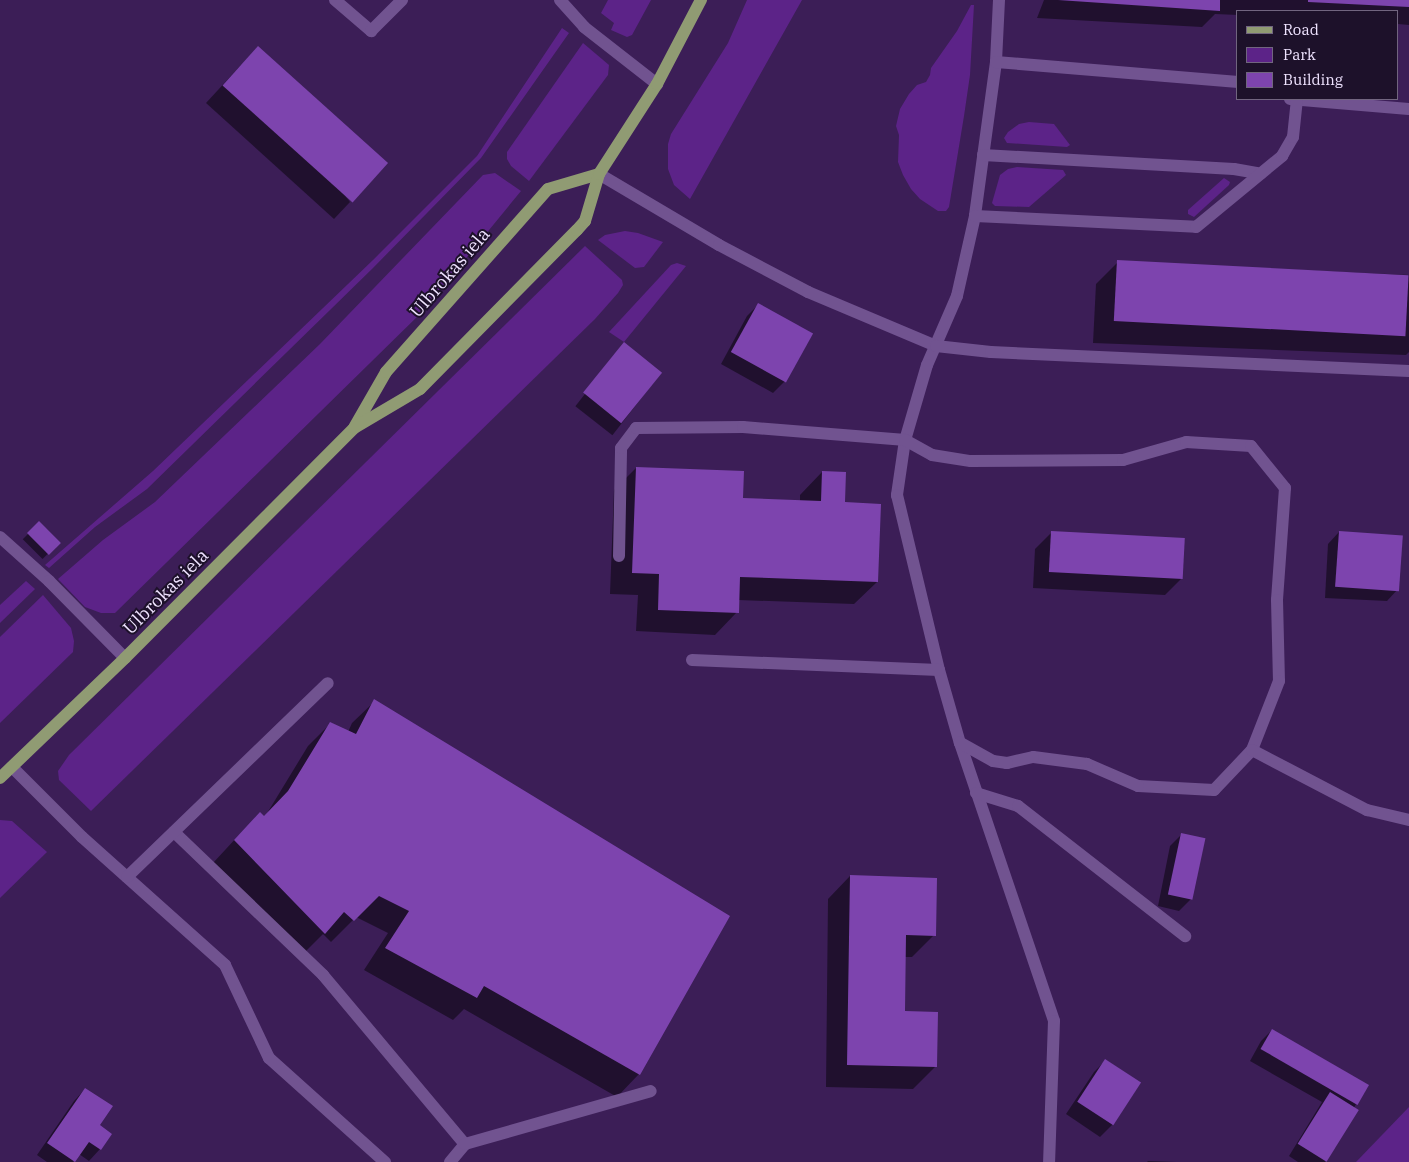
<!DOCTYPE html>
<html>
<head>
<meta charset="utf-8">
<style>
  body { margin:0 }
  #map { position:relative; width:1409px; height:1162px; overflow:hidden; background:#3c1e57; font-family:"IBM Plex Serif",serif }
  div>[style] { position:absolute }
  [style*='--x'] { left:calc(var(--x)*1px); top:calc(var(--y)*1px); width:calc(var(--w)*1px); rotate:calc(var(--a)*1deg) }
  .green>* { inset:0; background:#5c2388 }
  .shadow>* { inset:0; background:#0007; transform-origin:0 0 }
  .building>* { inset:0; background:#7d44ae; transform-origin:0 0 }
  .minor>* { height:12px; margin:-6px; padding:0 6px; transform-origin:6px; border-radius:6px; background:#715390 }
  .major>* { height:12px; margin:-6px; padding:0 6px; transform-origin:6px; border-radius:6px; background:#909b73 }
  span { translate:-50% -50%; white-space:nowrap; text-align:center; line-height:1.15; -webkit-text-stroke:4px #1d112a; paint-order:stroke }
  .street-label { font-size:18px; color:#efe3ff }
  .legend { position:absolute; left:1236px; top:10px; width:162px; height:90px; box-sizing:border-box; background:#1d112a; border:1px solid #71657f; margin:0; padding:6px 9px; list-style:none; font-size:15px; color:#efe3ff }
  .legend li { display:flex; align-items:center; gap:10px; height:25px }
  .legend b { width:25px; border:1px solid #71657f }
</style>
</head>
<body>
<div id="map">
  <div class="green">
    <i style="clip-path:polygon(608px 0,651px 0,632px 35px,627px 37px,611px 30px,614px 23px,601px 13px)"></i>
    <i style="clip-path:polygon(747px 0,802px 0,690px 199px,674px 185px,668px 169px,668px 144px,671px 134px,728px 43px)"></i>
    <i style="clip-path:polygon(971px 5px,974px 5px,970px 75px,964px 116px,949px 207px,946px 211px,938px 211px,920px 199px,911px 189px,903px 175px,898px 162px,899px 135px,896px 126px,900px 109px,909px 94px,917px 85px,926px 82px,930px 75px,931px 68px,957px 31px)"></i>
    <i style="clip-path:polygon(562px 28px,569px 33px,481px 158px,373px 268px,147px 489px,95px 527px,49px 568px,45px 565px,153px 471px,373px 260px,477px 156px)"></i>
    <i style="clip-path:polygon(583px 43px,609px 65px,608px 75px,529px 181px,511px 166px,507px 159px,507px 152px)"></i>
    <i style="clip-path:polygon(1029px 122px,1054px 124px,1070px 145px,1067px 147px,1007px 143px,1004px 138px,1008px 132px,1019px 124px)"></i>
    <i style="clip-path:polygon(1017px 167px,1063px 170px,1066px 175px,1029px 207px,995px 206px,992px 203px,1000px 175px,1008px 169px)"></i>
    <i style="clip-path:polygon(495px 173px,521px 191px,421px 313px,115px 613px,101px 613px,85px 607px,58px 579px,103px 540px,155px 502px,320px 344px,483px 175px)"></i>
    <i style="clip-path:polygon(1224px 178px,1230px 182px,1229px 185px,1194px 217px,1188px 214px,1188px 210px)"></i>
    <i style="clip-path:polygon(625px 231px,638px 233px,663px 242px,644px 267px,635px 268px,598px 240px,605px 235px)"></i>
    <i style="clip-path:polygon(585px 246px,622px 280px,623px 285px,618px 293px,595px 319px,91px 811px,59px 780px,58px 771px,69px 755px)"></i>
    <i style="clip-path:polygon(677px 263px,686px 266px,624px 342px,609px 332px,671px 265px)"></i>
    <i style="clip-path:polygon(26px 581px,35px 589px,0 623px,0 605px)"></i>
    <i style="clip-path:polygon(43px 595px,71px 628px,74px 641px,73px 652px,0 723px,0 637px)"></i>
    <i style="clip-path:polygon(0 820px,12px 821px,47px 852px,0 898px)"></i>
    <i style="clip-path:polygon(1409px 1107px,1409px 1162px,1356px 1162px)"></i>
  </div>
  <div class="shadow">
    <i style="clip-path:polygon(1044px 0,1409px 0,1409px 25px,1398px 24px,1398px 11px,1238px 11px,1238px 15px,1215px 14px,1202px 27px,1037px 18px)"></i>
    <i style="clip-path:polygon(241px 65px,350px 202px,334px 219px,206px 103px)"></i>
    <i style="clip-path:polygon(1118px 262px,1409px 275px,1409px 352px,1406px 355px,1093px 343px,1096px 284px)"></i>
    <i style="clip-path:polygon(758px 305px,811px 333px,785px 381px,773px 393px,721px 364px,747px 316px)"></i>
    <i style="left:624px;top:344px;width:47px;height:79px;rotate:38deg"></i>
    <i style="clip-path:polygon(636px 468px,742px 500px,800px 502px,800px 495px,822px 472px,843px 503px,877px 582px,854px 604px,738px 600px,737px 612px,715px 635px,636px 631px,638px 595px,610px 594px,614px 490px)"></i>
    <i style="left:39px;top:523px;width:28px;height:23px;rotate:45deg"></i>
    <i style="clip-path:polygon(1052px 532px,1182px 578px,1165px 595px,1033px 588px,1035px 549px)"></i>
    <i style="clip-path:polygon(1339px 532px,1398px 589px,1387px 601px,1325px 598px,1328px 544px)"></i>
    <i style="clip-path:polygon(375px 701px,639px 1074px,617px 1097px,464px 1009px,453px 1020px,364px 970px,388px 933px,356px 917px,331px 942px,323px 934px,302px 955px,213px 863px,238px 836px,266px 815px,308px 746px,331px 723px,348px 732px,352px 723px)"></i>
    <i style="clip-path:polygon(1182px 834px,1191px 899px,1179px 911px,1158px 906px,1170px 846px)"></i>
    <i style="clip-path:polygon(850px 876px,934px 935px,912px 957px,905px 957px,904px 1012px,935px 1067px,913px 1089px,826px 1087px,828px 899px)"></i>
    <i style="clip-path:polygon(1272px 1030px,1356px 1104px,1325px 1162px,1298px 1162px,1289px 1156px,1322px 1102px,1250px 1061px,1261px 1041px)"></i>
    <i style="clip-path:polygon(1106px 1060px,1139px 1082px,1112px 1125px,1100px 1137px,1066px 1114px,1094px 1072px)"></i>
    <i style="clip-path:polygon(85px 1089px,98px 1125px,100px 1149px,89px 1161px,79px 1154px,73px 1162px,47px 1162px,37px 1155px,74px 1101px)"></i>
    <i style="clip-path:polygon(1148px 1161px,1176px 1162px,1147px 1162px)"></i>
  </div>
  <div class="building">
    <i style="clip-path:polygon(1058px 0,1220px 0,1220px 11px)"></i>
    <i style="clip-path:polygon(1308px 0,1409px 0,1409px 7px,1308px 2px)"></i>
    <i style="left:258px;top:46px;width:175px;height:53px;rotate:42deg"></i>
    <i style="left:1117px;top:260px;width:292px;height:61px;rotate:3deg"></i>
    <i style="left:758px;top:303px;width:63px;height:56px;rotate:29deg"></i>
    <i style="left:624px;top:342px;width:49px;height:65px;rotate:39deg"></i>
    <i style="clip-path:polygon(636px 467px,744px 471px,743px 498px,821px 501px,822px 471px,846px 472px,845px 502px,881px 504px,878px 582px,740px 577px,739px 613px,658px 610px,659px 574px,632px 573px)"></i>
    <i style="left:39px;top:521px;width:31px;height:17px;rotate:45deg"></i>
    <i style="left:1051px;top:531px;width:134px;height:41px;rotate:3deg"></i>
    <i style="left:1339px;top:531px;width:64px;height:56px;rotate:4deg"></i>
    <i style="clip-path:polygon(374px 699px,730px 916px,640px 1075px,484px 986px,477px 998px,385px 948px,409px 911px,379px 896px,354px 921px,344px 912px,325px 934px,234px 840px,260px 812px,264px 816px,288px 791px,330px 722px,356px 734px)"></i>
    <i style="left:1181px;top:833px;width:25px;height:63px;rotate:12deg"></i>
    <i style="clip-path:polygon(850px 875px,937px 878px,936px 936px,906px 935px,905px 1011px,938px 1012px,937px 1067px,847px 1065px)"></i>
    <i style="left:1272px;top:1029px;width:112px;height:23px;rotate:30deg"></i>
    <i style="left:1105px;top:1059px;width:43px;height:51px;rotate:33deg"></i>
    <i style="clip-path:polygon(85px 1088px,113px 1106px,100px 1125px,112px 1134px,101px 1150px,89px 1142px,75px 1162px,47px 1143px)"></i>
    <i style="left:1330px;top:1092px;width:34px;height:61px;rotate:32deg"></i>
  </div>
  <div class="minor">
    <i style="--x:335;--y:0;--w:48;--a:40.7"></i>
    <i style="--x:371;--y:31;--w:44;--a:-45"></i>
    <i style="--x:560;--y:0;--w:36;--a:48"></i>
    <i style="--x:584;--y:27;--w:93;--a:38"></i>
    <i style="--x:999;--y:0;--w:62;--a:92.8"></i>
    <i style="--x:996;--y:62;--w:155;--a:97.8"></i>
    <i style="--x:975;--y:216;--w:82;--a:102.7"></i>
    <i style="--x:957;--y:296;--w:75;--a:113.5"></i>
    <i style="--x:927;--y:365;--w:78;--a:106.3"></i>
    <i style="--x:905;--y:440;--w:56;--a:98.3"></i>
    <i style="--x:897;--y:495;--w:180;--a:76.5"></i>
    <i style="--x:939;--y:670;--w:76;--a:74"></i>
    <i style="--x:960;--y:743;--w:293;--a:71.3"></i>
    <i style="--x:1054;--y:1021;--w:141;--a:92"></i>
    <i style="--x:996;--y:62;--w:243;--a:4.7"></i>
    <i style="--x:1290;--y:99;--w:119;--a:4.8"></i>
    <i style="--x:983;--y:155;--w:251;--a:3.2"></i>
    <i style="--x:1234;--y:169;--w:27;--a:10"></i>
    <i style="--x:599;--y:174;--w:139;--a:30.6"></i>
    <i style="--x:719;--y:245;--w:101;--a:27.8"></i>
    <i style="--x:808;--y:292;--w:139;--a:22.9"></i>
    <i style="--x:936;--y:346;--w:55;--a:6.2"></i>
    <i style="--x:991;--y:352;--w:418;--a:2.6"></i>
    <i style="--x:975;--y:216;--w:221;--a:2.8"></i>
    <i style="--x:1196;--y:227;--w:112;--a:-39.5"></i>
    <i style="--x:1282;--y:156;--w:22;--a:-60"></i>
    <i style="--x:1293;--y:137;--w:36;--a:-84"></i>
    <i style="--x:0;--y:537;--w:66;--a:41.9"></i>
    <i style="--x:49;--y:581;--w:108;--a:45.4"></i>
    <i style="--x:619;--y:556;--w:108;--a:-88.9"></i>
    <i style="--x:621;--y:448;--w:25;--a:-53"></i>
    <i style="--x:636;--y:428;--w:107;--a:-0.5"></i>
    <i style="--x:743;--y:427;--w:163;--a:4.6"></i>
    <i style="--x:905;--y:440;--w:31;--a:29"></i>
    <i style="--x:932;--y:455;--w:39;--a:9"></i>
    <i style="--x:971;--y:461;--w:152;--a:-0.4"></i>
    <i style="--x:1123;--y:460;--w:66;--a:-15.9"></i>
    <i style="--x:1186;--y:442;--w:65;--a:3.5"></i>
    <i style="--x:1251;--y:446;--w:54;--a:51"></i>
    <i style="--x:1285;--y:488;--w:112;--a:94.1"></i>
    <i style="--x:1277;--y:600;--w:81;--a:88.6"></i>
    <i style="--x:1279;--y:681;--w:74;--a:111.4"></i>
    <i style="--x:1252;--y:750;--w:55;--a:133.5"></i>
    <i style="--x:1214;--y:790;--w:76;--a:-177"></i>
    <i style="--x:1138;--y:786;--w:56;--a:-156.7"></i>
    <i style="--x:1087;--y:764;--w:54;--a:-172.6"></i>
    <i style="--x:1033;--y:757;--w:27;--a:167"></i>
    <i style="--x:1007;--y:763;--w:14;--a:-172"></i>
    <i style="--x:993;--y:761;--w:38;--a:-151"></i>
    <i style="--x:692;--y:660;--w:247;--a:2.3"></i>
    <i style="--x:1252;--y:750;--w:130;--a:27.6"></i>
    <i style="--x:1367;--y:810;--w:43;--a:13.4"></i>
    <i style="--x:12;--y:767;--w:99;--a:45"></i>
    <i style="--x:82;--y:837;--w:192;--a:41.8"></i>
    <i style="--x:225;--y:965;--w:103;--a:64.7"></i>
    <i style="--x:269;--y:1058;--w:156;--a:41.9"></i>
    <i style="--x:976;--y:793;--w:44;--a:17.2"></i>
    <i style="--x:1018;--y:806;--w:212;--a:37.9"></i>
    <i style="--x:174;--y:832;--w:207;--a:43.8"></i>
    <i style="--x:323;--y:975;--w:221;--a:50"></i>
    <i style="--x:127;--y:877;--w:279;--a:-44"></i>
    <i style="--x:450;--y:1162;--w:23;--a:-50"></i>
    <i style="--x:465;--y:1144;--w:193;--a:-15.9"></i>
  </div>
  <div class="major">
    <i style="--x:355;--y:426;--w:62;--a:-60.1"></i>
    <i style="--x:386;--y:372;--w:244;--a:-48.5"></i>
    <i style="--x:548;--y:189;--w:53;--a:-16.4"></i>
    <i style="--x:0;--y:778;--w:173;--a:-43.8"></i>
    <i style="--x:125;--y:658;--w:325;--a:-45.1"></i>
    <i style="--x:354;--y:428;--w:77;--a:-30.6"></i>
    <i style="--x:420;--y:389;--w:223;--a:-45.4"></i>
    <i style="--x:577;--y:230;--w:12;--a:-48"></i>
    <i style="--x:585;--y:221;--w:49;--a:-73.4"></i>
    <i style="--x:599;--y:174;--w:107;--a:-57.2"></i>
    <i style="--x:657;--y:84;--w:95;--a:-62.4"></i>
  </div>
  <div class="street-label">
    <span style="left:450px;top:273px;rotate:-49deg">Ulbrokas iela</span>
    <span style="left:166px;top:592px;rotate:-45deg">Ulbrokas iela</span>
  </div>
  <ul class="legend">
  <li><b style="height:6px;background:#909b73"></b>Road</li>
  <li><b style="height:14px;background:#5c2388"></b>Park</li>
  <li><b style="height:14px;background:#7d44ae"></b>Building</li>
  </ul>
</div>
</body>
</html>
